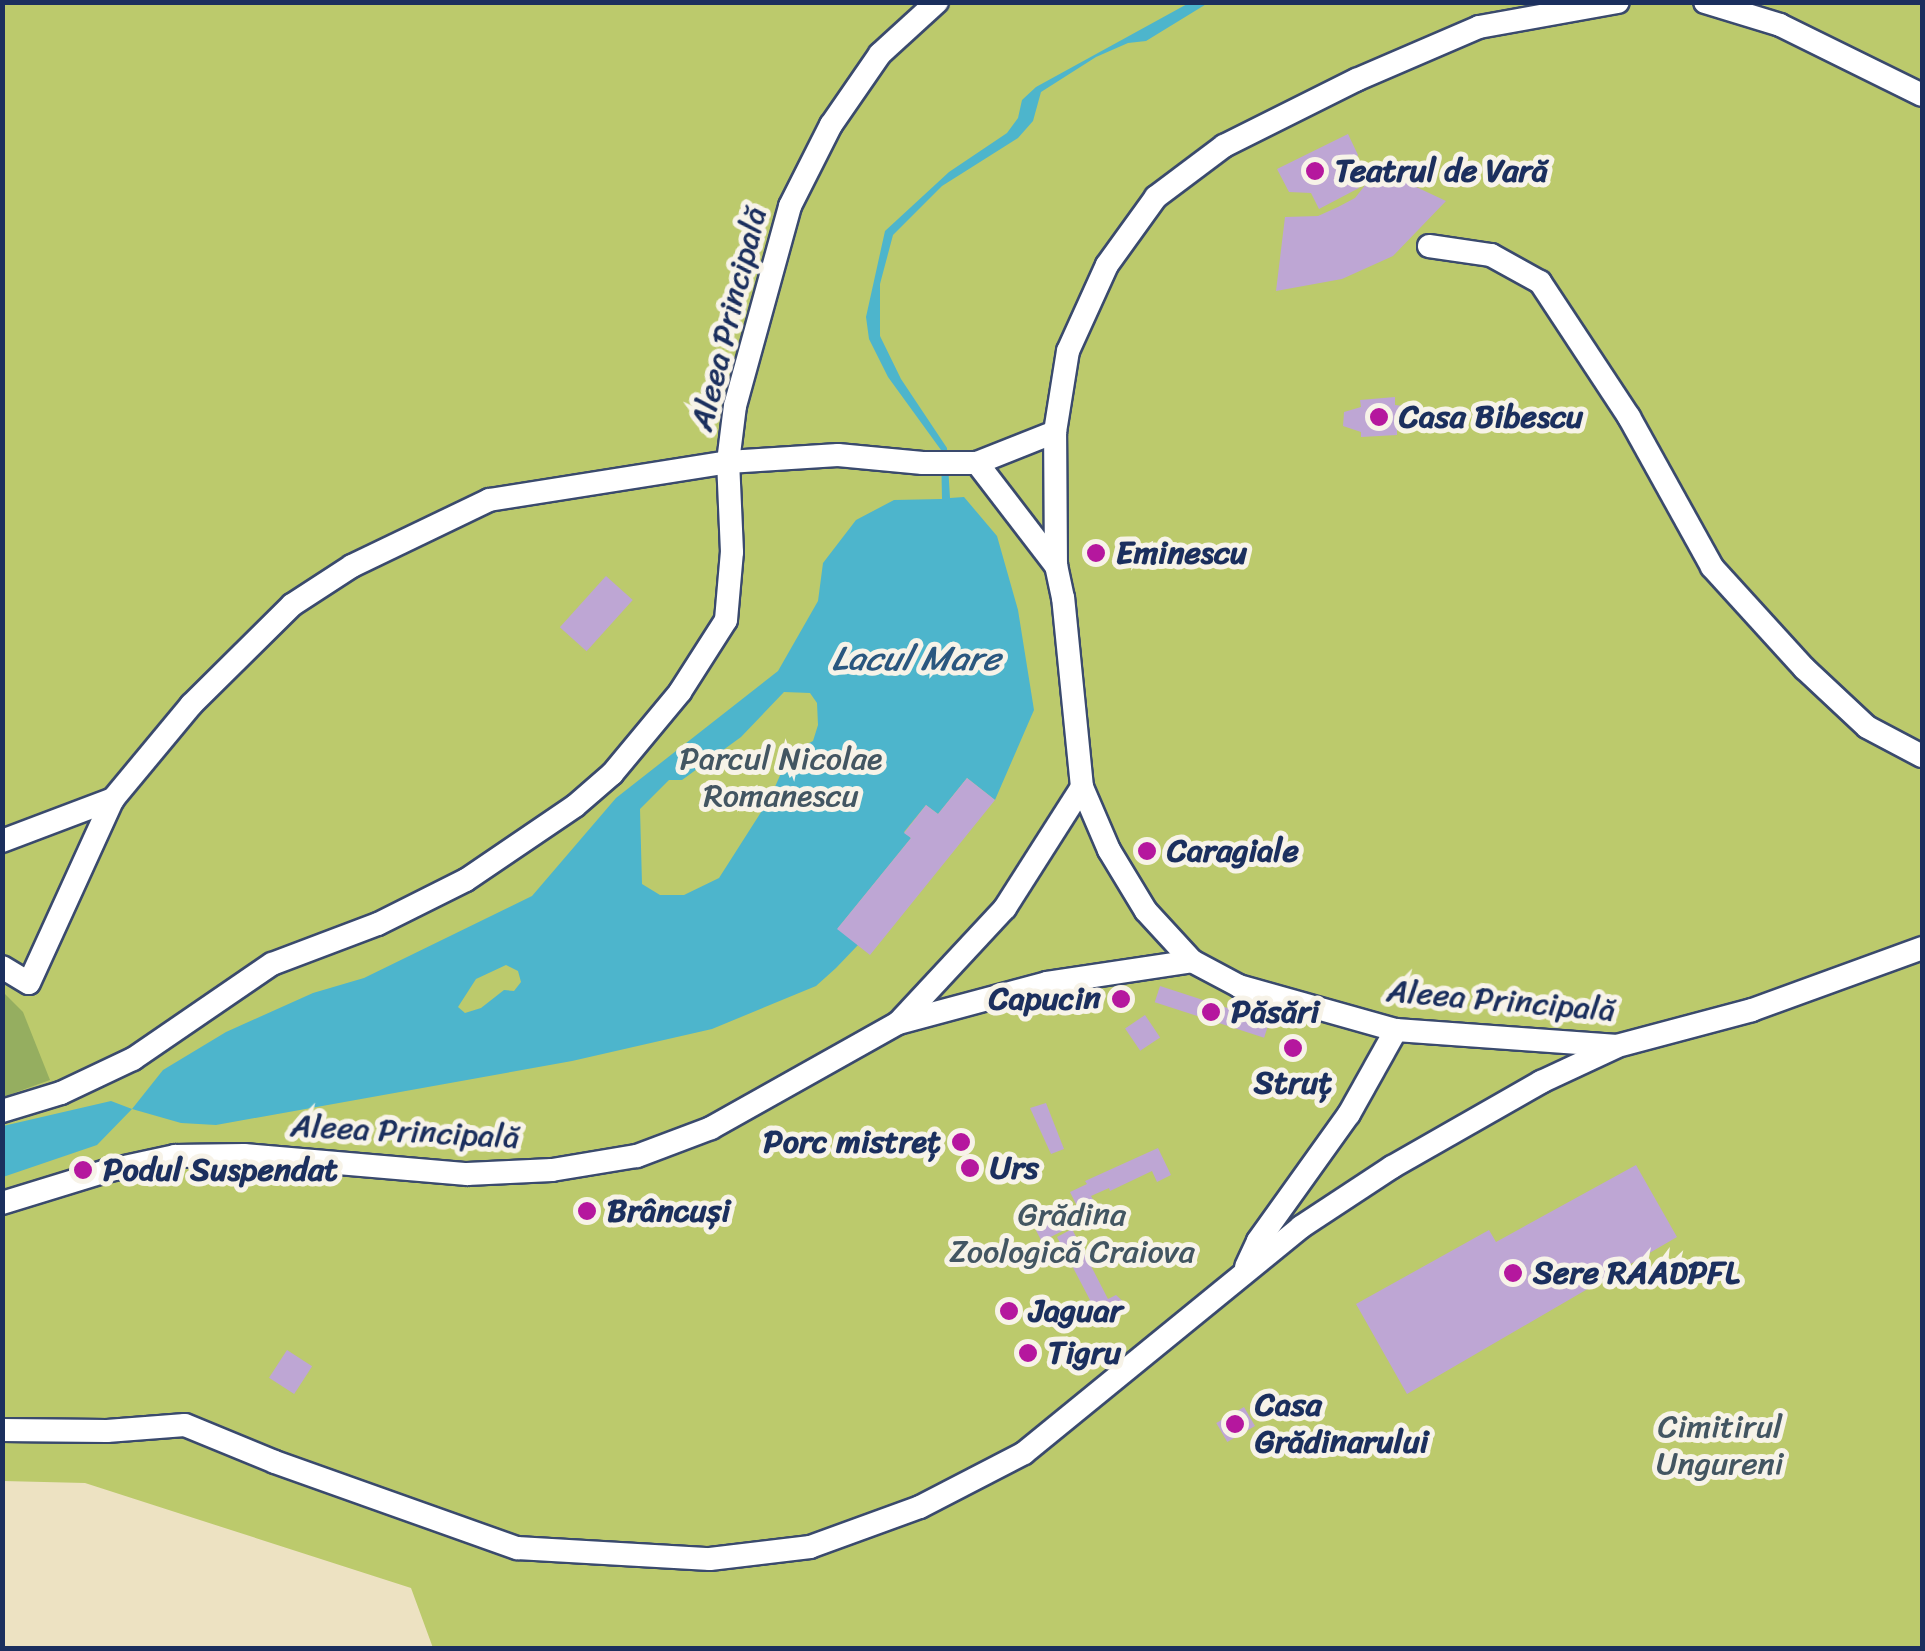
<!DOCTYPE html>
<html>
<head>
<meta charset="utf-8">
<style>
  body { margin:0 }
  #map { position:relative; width:1925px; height:1651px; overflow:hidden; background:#ede2c2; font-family:Sriracha,sans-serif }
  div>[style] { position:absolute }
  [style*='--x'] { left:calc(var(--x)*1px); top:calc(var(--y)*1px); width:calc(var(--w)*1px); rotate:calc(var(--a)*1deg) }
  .green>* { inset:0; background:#bcca6c }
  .forest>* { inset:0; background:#95ae60 }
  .water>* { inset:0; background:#4db5cc }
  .building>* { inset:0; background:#bea6d4; transform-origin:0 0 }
  .roads { filter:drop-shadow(2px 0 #3a4a6d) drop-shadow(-2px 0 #3a4a6d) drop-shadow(0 2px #3a4a6d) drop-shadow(0 -2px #3a4a6d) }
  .street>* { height:22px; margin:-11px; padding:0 11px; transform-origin:11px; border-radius:11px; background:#fff }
  .dots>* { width:28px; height:28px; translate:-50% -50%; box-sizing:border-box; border:5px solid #f7f3e8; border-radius:50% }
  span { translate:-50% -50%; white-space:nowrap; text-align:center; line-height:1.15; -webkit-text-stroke:10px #f7f3e8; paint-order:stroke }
  .poi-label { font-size:32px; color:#1b2f5e; font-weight:700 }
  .left { translate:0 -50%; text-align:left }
  .right { translate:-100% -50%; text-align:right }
  .street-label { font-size:32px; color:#1b2f5e }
  .park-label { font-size:32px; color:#435662 }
  .water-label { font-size:35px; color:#2a577f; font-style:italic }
  .frame { position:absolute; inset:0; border:5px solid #1b2f5e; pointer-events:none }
</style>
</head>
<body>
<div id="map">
  <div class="green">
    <i style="clip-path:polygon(3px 3px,1922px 3px,1922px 1648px,433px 1648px,411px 1588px,85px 1483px,3px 1481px)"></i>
  </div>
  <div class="forest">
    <i style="clip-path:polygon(3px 992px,23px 1012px,50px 1080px,3px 1097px)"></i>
  </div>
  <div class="water">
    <i style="clip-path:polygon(evenodd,1189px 3px,1208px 3px,1146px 41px,1128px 43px,1096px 57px,1041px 92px,1033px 121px,1018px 138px,942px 186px,893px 235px,880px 284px,880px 336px,901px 379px,947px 448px,950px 498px,964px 497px,997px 536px,1018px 610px,1034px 710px,995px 800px,967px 778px,938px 814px,926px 805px,904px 832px,911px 838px,838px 928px,858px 945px,836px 968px,816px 986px,712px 1029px,572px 1061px,216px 1125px,181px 1123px,132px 1109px,97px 1145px,3px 1177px,3px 1126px,111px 1101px,132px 1109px,163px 1070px,226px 1032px,313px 993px,364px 978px,532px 896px,616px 798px,778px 671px,818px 601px,823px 563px,856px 520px,894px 500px,942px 499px,941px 450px,888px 377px,869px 339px,866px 317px,885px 231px,949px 172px,1007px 133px,1018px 118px,1022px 100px,1036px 87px,1189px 3px,784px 692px,810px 693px,817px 703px,818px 725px,813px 741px,790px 753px,770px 798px,719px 878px,684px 895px,660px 895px,642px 884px,640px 809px,669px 780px,682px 780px,741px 737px,784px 692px,1189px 3px,506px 965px,518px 971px,521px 982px,514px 991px,504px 990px,481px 1008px,465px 1013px,458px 1007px,476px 979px,506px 965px)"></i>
  </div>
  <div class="building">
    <i style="clip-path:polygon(1348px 134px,1358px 155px,1350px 173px,1359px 188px,1319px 209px,1311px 193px,1289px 192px,1277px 169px)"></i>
    <i style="clip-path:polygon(1378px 169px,1446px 201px,1393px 256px,1342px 279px,1276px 291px,1285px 217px,1318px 216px,1338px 207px,1355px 198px)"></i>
    <i style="clip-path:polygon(1395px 397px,1395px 405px,1413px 407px,1418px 415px,1415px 422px,1397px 426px,1397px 435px,1361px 437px,1361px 432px,1343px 426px,1344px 412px,1361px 407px,1360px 400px)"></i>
    <i style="left:606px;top:576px;width:36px;height:69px;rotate:42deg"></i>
    <i style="clip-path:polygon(967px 778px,995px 800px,870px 955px,837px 929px,911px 838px,904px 833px,926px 805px,938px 814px)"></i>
    <i style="left:1160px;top:986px;width:115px;height:17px;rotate:18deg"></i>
    <i style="left:1145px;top:1015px;width:27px;height:24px;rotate:56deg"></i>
    <i style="clip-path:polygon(1046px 1103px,1064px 1149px,1051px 1154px,1030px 1108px)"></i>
    <i style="clip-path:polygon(1158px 1148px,1171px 1175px,1157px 1182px,1152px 1171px,1110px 1191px,1109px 1188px,1091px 1196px,1097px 1207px,1081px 1214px,1070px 1192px,1087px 1184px,1085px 1181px)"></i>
    <i style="clip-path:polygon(1636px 1165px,1677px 1237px,1407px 1394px,1356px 1304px,1489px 1230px,1496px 1242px)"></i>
    <i style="left:1058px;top:1203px;width:27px;height:32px;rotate:63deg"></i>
    <i style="clip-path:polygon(1072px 1229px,1108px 1299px,1116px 1295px,1129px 1307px,1091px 1325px,1081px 1305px,1090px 1300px,1057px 1237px)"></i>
    <i style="left:287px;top:1350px;width:30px;height:33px;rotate:33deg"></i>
    <i style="left:1244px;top:1407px;width:22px;height:32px;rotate:60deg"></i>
  </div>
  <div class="roads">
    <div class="street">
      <i style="--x:1705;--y:2;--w:78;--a:17"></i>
      <i style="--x:1780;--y:25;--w:158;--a:26.2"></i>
      <i style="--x:1429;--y:246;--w:63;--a:8.3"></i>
      <i style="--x:1491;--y:255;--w:56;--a:28.9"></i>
      <i style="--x:1540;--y:282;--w:162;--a:56.6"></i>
      <i style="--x:1629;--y:417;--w:171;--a:61"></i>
      <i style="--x:1712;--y:567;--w:137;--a:47.7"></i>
      <i style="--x:1804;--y:668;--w:86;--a:43.1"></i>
      <i style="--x:1867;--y:727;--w:62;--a:27.8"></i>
      <i style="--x:977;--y:463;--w:130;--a:52.5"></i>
      <i style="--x:1082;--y:787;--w:69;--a:66.8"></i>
      <i style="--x:1109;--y:850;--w:71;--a:58.8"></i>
      <i style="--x:1146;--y:911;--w:68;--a:47.4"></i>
      <i style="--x:2;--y:841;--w:119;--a:-20.7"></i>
      <i style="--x:2;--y:967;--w:31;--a:31"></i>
      <i style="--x:29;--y:983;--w:202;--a:-65.5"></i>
      <i style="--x:113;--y:799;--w:122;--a:-50.3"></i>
      <i style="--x:191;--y:705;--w:142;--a:-44.7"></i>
      <i style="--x:292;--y:605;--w:72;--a:-33"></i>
      <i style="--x:352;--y:566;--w:152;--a:-25.7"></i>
      <i style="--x:489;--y:500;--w:242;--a:-9"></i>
      <i style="--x:728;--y:462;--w:110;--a:-3.6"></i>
      <i style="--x:838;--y:455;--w:85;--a:5.4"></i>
      <i style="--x:923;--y:463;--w:54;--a:0"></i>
      <i style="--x:977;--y:463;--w:84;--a:-21.7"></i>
      <i style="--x:900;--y:1021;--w:154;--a:-47.1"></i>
      <i style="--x:1005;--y:908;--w:143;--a:-57.5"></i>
      <i style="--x:1082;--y:787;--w:190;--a:-95.7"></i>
      <i style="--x:1063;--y:598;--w:33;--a:-102"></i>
      <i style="--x:1056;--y:566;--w:134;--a:-90.4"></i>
      <i style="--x:1055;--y:432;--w:82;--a:-80.9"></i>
      <i style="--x:1068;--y:351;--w:94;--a:-65.6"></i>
      <i style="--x:1107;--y:265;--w:84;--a:-54.2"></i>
      <i style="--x:1156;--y:197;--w:85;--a:-36.9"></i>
      <i style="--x:1224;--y:146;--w:148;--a:-26.6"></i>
      <i style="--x:1356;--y:80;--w:134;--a:-23.3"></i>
      <i style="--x:1479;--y:27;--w:141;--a:-10.2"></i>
      <i style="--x:2;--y:1111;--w:62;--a:-17"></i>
      <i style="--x:61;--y:1093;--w:80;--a:-25.3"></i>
      <i style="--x:133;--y:1059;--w:168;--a:-34.4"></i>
      <i style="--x:272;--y:964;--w:113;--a:-20.7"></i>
      <i style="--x:378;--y:924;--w:98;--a:-26.6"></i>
      <i style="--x:466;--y:880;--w:132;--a:-34.2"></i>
      <i style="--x:575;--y:806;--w:49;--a:-40.9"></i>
      <i style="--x:612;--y:774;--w:107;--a:-50.3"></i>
      <i style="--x:680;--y:692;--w:85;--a:-57.4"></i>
      <i style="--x:726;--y:620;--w:68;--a:-85"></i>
      <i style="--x:732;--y:552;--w:90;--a:-92.5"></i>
      <i style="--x:728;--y:462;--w:56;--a:-82.9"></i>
      <i style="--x:735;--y:406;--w:207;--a:-74.6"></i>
      <i style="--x:790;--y:206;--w:91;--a:-63.2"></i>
      <i style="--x:831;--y:125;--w:86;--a:-55.4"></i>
      <i style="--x:880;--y:54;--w:77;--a:-42.4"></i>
      <i style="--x:2;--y:1203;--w:109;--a:-17.1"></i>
      <i style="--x:106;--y:1171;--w:71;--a:-12.3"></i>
      <i style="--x:175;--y:1156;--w:69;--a:-0.8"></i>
      <i style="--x:244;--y:1155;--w:224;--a:4.9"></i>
      <i style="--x:467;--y:1174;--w:85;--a:-2.7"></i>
      <i style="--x:552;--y:1170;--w:86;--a:-9.4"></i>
      <i style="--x:637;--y:1156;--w:79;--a:-20.7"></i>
      <i style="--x:711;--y:1128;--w:214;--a:-29.3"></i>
      <i style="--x:898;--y:1023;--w:154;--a:-15"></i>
      <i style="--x:1047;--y:983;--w:147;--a:-8.6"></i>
      <i style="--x:1192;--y:961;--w:53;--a:28"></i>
      <i style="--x:1239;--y:986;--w:163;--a:15.7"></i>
      <i style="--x:1396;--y:1030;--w:222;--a:4.1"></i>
      <i style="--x:1617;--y:1046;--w:140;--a:-14.9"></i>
      <i style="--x:1752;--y:1010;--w:181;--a:-20"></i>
      <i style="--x:1246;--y:1267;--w:29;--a:-65"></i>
      <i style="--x:1258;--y:1241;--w:156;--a:-54.4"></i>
      <i style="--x:1349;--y:1114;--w:96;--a:-60.8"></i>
      <i style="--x:2;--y:1430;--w:105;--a:0.5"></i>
      <i style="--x:107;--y:1431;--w:78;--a:-4.4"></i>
      <i style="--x:185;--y:1425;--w:97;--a:22.3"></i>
      <i style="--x:275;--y:1462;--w:257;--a:19.6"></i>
      <i style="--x:517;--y:1548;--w:193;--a:3.3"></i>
      <i style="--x:710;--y:1559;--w:101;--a:-6.8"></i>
      <i style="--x:810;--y:1547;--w:117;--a:-20"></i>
      <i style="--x:920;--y:1507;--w:117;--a:-27.4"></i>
      <i style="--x:1024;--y:1453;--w:357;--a:-39.2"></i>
      <i style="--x:1301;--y:1227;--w:109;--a:-33.4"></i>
      <i style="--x:1392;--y:1167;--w:172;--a:-29.7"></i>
      <i style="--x:1541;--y:1082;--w:81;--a:-25"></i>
    </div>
  </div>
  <div class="dots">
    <i style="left:1315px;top:171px;background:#b5179e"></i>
    <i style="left:1379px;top:417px;background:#b5179e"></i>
    <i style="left:1096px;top:553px;background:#b5179e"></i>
    <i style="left:1147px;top:851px;background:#b5179e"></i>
    <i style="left:1121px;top:999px;background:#b5179e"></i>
    <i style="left:1211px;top:1012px;background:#b5179e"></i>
    <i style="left:1293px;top:1048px;background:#b5179e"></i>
    <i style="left:961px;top:1142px;background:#b5179e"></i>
    <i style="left:970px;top:1168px;background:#b5179e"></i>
    <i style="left:83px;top:1170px;background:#b5179e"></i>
    <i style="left:587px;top:1211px;background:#b5179e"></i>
    <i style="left:1513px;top:1273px;background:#b5179e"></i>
    <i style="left:1009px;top:1311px;background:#b5179e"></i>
    <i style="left:1028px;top:1353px;background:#b5179e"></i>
    <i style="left:1235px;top:1424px;background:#b5179e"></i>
  </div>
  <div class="poi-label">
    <span class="left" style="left:1335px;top:171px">Teatrul de Vară</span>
    <span class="left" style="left:1399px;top:417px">Casa Bibescu</span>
    <span class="left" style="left:1116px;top:553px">Eminescu</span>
    <span class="left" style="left:1167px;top:851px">Caragiale</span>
    <span class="right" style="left:1101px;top:999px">Capucin</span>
    <span class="left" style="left:1231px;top:1012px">Păsări</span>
    <span style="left:1293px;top:1083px">Struț</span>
    <span class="right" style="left:941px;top:1142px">Porc mistreț</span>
    <span class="left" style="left:990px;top:1168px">Urs</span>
    <span class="left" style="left:103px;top:1170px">Podul Suspendat</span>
    <span class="left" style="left:607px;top:1211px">Brâncuși</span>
    <span class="left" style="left:1533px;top:1273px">Sere RAADPFL</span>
    <span class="left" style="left:1029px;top:1311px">Jaguar</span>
    <span class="left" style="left:1048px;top:1353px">Tigru</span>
    <span class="left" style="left:1255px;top:1424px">Casa<br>Grădinarului</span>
  </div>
  <div class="street-label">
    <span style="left:729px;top:319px;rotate:-76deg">Aleea Principală</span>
    <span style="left:1501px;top:1001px;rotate:5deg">Aleea Principală</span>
    <span style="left:405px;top:1132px;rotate:3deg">Aleea Principală</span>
  </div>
  <div class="park-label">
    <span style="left:781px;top:778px">Parcul Nicolae<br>Romanescu</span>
    <span style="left:1072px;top:1234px">Grădina<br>Zoologică Craiova</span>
    <span style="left:1720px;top:1446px">Cimitirul<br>Ungureni</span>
  </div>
  <div class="water-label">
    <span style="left:916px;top:658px">Lacul Mare</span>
  </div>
  <div class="frame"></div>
</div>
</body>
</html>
